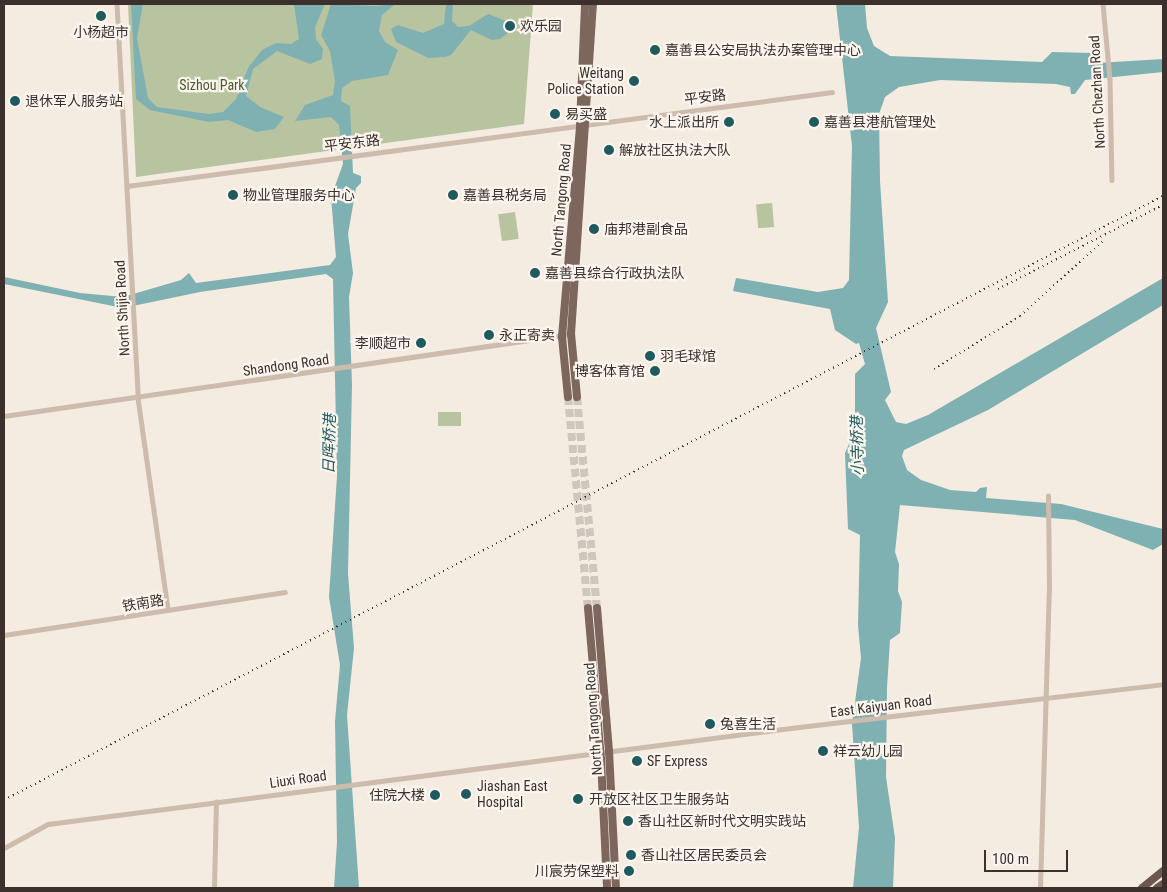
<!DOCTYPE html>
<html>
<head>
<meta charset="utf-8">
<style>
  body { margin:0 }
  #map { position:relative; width:1167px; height:892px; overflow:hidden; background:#f4ebe1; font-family:"Roboto Condensed","Noto Sans SC",sans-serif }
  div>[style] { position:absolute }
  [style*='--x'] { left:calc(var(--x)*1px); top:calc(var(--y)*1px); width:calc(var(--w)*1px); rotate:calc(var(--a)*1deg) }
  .green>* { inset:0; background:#b8c4a0; transform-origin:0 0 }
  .water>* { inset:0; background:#7fb0b2 }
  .primary-tunnel>* { height:8px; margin-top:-4px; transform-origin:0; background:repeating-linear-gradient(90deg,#cfc6bd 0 8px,transparent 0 12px) }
  .minor>* { height:4.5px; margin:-2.25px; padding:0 2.25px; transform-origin:2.25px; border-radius:2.25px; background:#cdbbac }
  .primary>* { height:8px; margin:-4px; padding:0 4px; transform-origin:4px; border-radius:4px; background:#7d675c }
  .trunk>* { height:8px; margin:-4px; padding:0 4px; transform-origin:4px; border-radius:4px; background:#6c584f }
  .rail>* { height:2px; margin-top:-1px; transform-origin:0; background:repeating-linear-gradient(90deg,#3b302b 0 1px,transparent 0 5px) }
  .dots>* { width:14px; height:14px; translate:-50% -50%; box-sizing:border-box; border:2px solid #fbf5ee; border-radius:50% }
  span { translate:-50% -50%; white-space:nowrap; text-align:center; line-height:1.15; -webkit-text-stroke:4.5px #fbf5ee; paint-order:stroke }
  .poi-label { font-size:14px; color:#3b302b }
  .left { translate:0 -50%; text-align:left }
  .right { translate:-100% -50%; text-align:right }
  .park-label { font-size:14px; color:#4a5a2e }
  .street-label { font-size:14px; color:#3b302b }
  .water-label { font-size:15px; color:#1f5a5e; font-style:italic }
  .frame { position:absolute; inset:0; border:5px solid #3b302b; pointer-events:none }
  .scale { position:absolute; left:984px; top:850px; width:84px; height:22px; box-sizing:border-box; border:2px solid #3b302b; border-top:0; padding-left:6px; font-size:15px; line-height:18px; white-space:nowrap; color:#3b302b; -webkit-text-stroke:4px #fbf5ee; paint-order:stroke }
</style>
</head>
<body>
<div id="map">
  <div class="green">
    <i style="clip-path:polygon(128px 4px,533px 4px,524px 124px,136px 177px)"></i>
    <i style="left:772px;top:203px;width:24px;height:16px;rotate:85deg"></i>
    <i style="left:515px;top:212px;width:27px;height:17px;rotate:82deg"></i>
    <i style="left:438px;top:412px;width:23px;height:14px"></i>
  </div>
  <div class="water">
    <i style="clip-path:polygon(131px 4px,143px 4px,137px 38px,148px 98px,157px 107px,209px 114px,223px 112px,236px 99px,248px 68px,262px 50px,276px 43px,291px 44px,299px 39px,294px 4px,325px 4px,315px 27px,316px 39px,323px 49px,322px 59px,310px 64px,277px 51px,253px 69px,246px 96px,260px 107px,284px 117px,275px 129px,256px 132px,228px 120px,209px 122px,150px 110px,136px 99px)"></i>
    <i style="clip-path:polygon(331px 4px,375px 6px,395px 4px,382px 15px,379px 31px,385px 42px,398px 50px,388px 75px,352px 81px,342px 88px,341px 101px,350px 106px,353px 173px,361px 176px,361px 183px,356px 188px,348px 234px,353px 273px,349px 297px,352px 385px,348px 574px,354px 648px,347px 715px,359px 888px,334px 888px,337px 842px,335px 721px,340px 665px,329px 597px,337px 476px,333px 279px,326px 274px,200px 292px,123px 308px,4px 284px,4px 277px,80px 293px,123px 297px,181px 280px,189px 273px,196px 283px,330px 265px,336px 257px,331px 197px,343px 164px,339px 125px,331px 117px,295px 121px,305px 105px,333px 95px,335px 81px,330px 51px,321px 35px)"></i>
    <i style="clip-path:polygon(446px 4px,453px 4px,452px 21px,458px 27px,469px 26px,488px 14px,506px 21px,507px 34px,500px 39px,492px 40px,471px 30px,451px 55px,445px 57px,428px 58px,396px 42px,391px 29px,398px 25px,423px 33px,444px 24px)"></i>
    <i style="clip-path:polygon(836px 4px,865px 4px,867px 28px,874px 46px,890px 56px,1042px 62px,1052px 52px,1092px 53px,1097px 63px,1163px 59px,1163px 72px,1085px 80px,1075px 94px,1071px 94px,1070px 87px,1056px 84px,940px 80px,899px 87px,885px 97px,879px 114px,880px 181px,888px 302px,876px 328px,891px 392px,885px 400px,896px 422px,906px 424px,928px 415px,1163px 278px,1163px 305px,988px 410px,904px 450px,902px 456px,907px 470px,921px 480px,950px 490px,976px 492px,980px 488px,987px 487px,986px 498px,1061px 504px,1163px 529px,1163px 544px,1153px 550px,1075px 520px,900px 505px,895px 552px,899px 564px,898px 591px,902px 602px,900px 633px,890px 640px,887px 688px,886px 777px,895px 838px,893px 888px,853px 888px,859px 827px,852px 724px,861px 658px,858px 625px,860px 535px,848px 529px,845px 453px,855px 430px,855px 374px,865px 364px,859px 343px,856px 344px,835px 330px,830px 309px,733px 291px,736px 278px,818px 292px,843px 288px,849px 280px,852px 146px)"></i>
  </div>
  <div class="primary-tunnel">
    <i style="--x:568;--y:397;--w:212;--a:84.6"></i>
    <i style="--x:577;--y:397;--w:212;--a:84.6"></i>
  </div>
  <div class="minor">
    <i style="--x:117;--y:4;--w:395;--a:86.9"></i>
    <i style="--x:138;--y:398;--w:214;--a:81.9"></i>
    <i style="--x:1103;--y:4;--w:75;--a:84.7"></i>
    <i style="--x:1110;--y:79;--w:101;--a:88.9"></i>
    <i style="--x:127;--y:186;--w:711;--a:-7.59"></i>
    <i style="--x:4;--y:416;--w:573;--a:-8.23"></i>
    <i style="--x:4;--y:635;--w:284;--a:-8.7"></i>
    <i style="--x:4;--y:848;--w:50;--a:-28.6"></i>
    <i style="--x:48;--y:824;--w:757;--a:-7.36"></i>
    <i style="--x:799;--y:727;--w:367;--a:-6.7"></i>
    <i style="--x:214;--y:888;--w:86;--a:-88.7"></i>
    <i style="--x:1040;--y:888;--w:298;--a:-88.3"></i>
    <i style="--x:1049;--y:590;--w:94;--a:-90.6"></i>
  </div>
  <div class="primary">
    <i style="--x:568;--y:397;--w:60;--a:-95.7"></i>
    <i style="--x:562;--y:337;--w:213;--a:-85.1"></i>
    <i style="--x:580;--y:125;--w:121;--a:-87.6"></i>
    <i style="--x:577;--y:397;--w:63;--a:-95.4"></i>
    <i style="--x:571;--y:334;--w:331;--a:-86.2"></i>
    <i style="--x:588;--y:608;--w:152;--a:85.1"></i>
    <i style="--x:601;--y:759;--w:129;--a:87.3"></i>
    <i style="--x:597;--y:608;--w:144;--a:85.2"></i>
    <i style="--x:609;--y:751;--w:137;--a:87.1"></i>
  </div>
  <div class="trunk">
    <i style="--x:1142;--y:888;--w:27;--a:-39"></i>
    <i style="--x:1157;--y:888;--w:7;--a:-34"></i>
  </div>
  <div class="rail">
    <i style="--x:998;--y:289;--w:185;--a:-27"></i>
    <i style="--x:934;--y:369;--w:101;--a:-31.6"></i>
    <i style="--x:1020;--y:316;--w:112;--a:-42.1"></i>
    <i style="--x:4;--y:800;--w:1307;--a:-27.53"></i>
  </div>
  <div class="dots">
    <i style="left:101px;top:16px;background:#1f5a5e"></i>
    <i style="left:510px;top:26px;background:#1f5a5e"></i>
    <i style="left:655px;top:50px;background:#1f5a5e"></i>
    <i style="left:634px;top:81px;background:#1f5a5e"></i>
    <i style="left:15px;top:101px;background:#1f5a5e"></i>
    <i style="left:555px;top:114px;background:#1f5a5e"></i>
    <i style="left:729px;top:122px;background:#1f5a5e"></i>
    <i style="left:814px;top:122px;background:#1f5a5e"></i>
    <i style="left:609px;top:150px;background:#1f5a5e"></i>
    <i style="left:233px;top:195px;background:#1f5a5e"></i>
    <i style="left:453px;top:195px;background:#1f5a5e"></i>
    <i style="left:594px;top:229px;background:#1f5a5e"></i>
    <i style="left:535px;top:273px;background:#1f5a5e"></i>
    <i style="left:489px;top:335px;background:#1f5a5e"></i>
    <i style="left:421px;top:343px;background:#1f5a5e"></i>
    <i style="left:650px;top:356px;background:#1f5a5e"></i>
    <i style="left:655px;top:371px;background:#1f5a5e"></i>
    <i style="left:710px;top:724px;background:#1f5a5e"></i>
    <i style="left:823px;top:751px;background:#1f5a5e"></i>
    <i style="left:637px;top:761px;background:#1f5a5e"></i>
    <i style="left:466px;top:794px;background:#1f5a5e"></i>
    <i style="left:435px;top:795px;background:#1f5a5e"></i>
    <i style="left:578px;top:799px;background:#1f5a5e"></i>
    <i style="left:628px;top:821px;background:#1f5a5e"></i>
    <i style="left:631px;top:855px;background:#1f5a5e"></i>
    <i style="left:629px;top:871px;background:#1f5a5e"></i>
  </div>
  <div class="poi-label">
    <span class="left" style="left:520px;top:26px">欢乐园</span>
    <span style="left:101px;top:32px">小杨超市</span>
    <span class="left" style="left:665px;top:50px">嘉善县公安局执法办案管理中心</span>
    <span class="right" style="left:624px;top:81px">Weitang<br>Police Station</span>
    <span class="left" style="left:25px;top:101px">退休军人服务站</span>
    <span class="left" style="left:565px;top:114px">易买盛</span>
    <span class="right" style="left:719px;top:122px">水上派出所</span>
    <span class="left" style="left:824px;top:122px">嘉善县港航管理处</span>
    <span class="left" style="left:619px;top:150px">解放社区执法大队</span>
    <span class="left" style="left:243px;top:195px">物业管理服务中心</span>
    <span class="left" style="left:463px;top:195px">嘉善县税务局</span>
    <span class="left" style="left:604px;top:229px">庙邦港副食品</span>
    <span class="left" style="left:545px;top:273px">嘉善县综合行政执法队</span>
    <span class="left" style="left:499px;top:335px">永正寄卖</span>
    <span class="right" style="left:411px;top:343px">李顺超市</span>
    <span class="left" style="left:660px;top:356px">羽毛球馆</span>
    <span class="right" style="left:645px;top:371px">博客体育馆</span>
    <span class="left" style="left:720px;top:724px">兔喜生活</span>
    <span class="left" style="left:833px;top:751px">祥云幼儿园</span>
    <span class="left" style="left:647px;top:761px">SF Express</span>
    <span class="left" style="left:477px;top:794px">Jiashan East<br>Hospital</span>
    <span class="right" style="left:425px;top:795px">住院大楼</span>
    <span class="left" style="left:589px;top:799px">开放区社区卫生服务站</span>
    <span class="left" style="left:638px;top:821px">香山社区新时代文明实践站</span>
    <span class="left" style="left:641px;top:855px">香山社区居民委员会</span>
    <span class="right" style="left:619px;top:871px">川宸劳保塑料</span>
  </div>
  <div class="park-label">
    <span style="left:212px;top:85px">Sizhou Park</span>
  </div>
  <div class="street-label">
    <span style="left:1097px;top:92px;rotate:-93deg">North Chezhan Road</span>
    <span style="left:705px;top:97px;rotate:-7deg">平安路</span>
    <span style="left:352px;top:143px;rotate:-7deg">平安东路</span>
    <span style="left:561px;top:200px;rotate:-85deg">North Tangong Road</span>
    <span style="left:122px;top:308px;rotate:-93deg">North Shijia Road</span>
    <span style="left:286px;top:365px;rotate:-8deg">Shandong Road</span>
    <span style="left:143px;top:603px;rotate:-9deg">铁南路</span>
    <span style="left:881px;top:706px;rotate:-7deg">East Kaiyuan Road</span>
    <span style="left:593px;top:719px;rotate:-94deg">North Tangong Road</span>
    <span style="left:298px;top:779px;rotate:-8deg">Liuxi Road</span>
  </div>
  <div class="water-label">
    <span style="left:330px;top:444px;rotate:-89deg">日晖桥港</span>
    <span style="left:858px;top:446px;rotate:-91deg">小寺桥港</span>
  </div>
  <div class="frame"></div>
  <div class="scale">100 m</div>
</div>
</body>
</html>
